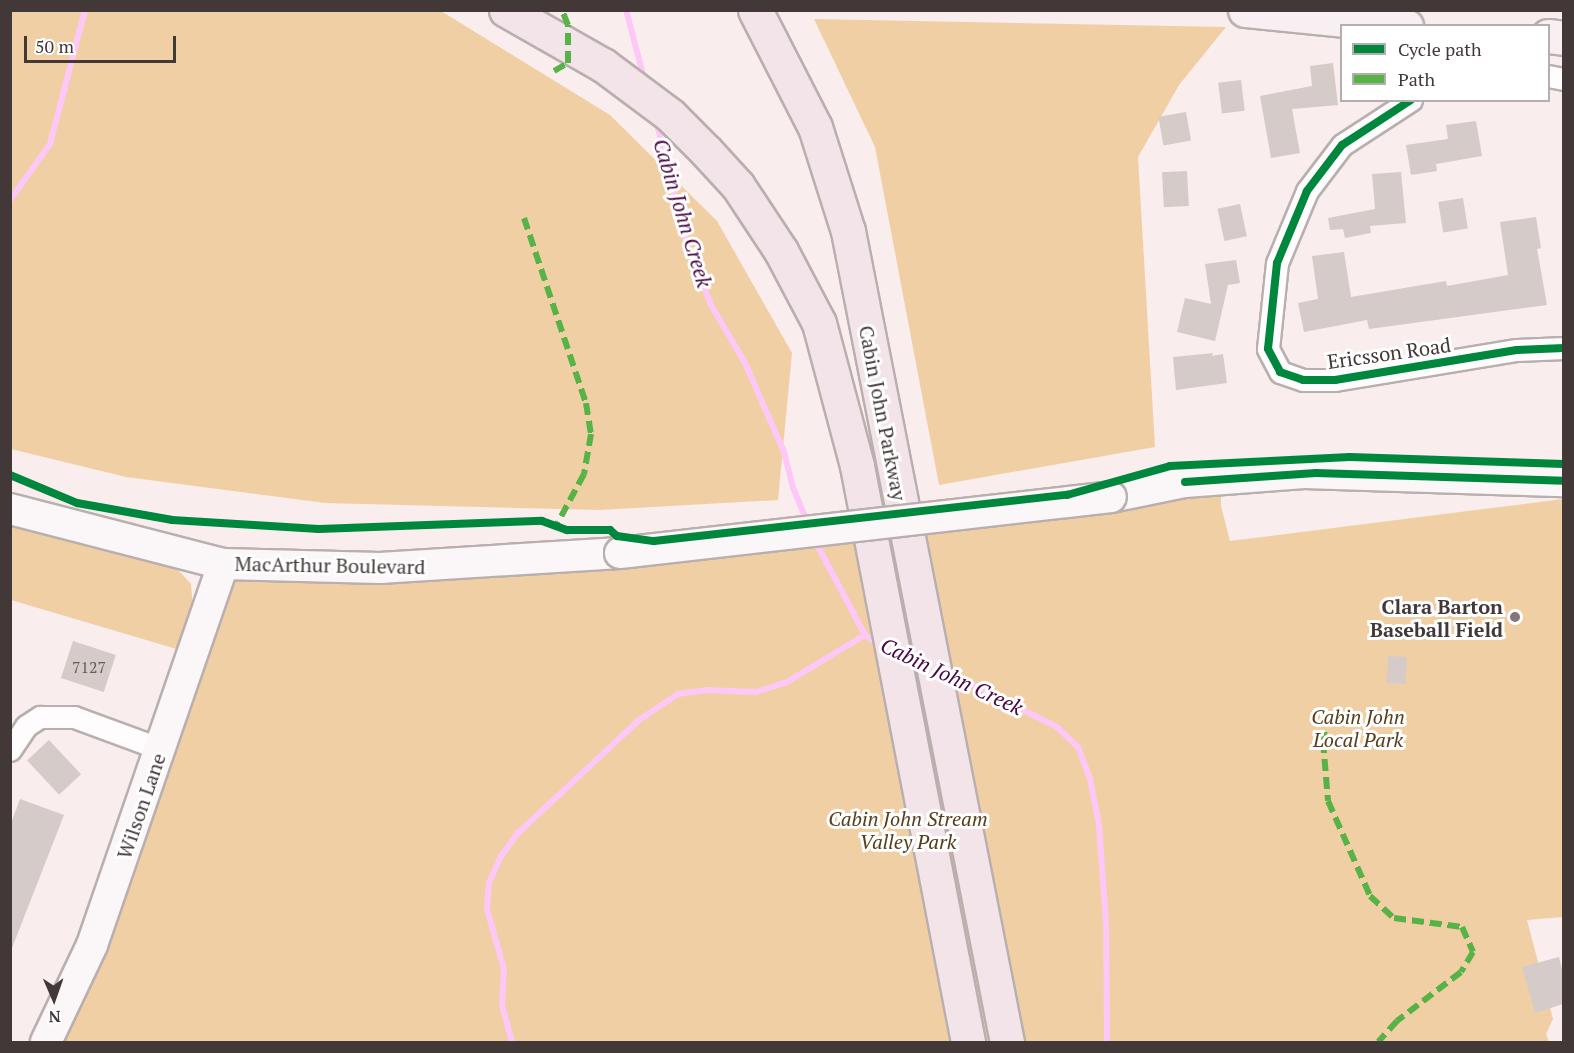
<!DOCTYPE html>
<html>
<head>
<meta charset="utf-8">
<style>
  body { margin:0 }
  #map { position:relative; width:1574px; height:1053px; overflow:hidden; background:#f9eded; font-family:"PT Serif",serif }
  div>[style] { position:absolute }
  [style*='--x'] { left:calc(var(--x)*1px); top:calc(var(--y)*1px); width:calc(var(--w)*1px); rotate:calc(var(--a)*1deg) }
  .green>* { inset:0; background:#f1cfa4 }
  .stream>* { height:6px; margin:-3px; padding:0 3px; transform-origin:3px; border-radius:3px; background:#fdc8f8 }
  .building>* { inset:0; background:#d5cbc9; transform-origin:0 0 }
  .roads { filter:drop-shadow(2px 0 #b9afae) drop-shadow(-2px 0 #b9afae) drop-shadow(0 2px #b9afae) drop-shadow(0 -2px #b9afae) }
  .street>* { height:21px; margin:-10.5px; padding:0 10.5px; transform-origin:10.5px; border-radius:10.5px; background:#fefcfc }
  .secondary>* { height:30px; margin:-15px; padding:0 15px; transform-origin:15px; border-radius:15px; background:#fbf6f7 }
  .primary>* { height:33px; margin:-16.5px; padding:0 16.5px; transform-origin:16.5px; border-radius:16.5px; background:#f7eff1 }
  .highway>* { height:33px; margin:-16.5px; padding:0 16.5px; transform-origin:16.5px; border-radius:16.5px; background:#f3e4ea }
  .bridges { filter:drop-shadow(2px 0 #b9afae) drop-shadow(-2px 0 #b9afae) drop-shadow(0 2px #b9afae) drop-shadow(0 -2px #b9afae) }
  .secondary-bridge>* { height:30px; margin:-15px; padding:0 15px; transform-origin:15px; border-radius:15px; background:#fbf6f7 }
  .quiet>* { height:6px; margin-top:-3px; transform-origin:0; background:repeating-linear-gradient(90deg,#57b346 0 12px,transparent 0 18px) }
  .cycleway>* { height:8px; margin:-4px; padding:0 4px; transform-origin:4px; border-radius:4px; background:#00873e }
  .dots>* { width:16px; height:16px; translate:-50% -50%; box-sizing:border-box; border:3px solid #fff; border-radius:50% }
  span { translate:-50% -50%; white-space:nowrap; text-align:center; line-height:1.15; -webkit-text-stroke:6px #fff; paint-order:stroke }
  .number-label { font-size:16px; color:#675d5c }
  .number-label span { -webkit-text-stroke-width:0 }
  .street-label { font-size:20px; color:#423837 }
  .poi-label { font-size:20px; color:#423837; font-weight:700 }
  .right { translate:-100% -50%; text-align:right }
  .park-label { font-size:20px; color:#563e1b; font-style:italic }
  .water-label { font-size:21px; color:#460746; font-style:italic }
  .frame { position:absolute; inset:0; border:12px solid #423837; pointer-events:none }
  .legend { position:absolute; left:1340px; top:24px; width:210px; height:78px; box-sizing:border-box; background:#fff; border:2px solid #b3afaf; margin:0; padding:8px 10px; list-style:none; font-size:18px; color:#423837 }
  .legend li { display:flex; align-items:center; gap:12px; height:30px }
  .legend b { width:30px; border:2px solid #b3afaf }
  .north { position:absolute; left:24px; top:969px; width:60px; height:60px; -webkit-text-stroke:4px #fff; paint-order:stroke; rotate:178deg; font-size:16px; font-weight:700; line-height:24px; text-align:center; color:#423837 }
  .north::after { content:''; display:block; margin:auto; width:21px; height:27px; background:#423837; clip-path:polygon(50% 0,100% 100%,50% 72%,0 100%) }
  .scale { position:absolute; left:24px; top:36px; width:152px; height:27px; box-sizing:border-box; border:3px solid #423837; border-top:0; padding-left:8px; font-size:18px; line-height:21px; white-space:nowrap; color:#423837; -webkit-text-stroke:4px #fff; paint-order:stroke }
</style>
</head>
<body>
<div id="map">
  <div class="green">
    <i style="clip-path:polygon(10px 11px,441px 11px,610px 115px,717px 221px,792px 353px,778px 500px,599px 510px,325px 503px,126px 477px,11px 449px)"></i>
    <i style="clip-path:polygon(814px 19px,1226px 27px,1179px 85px,1138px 157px,1155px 447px,939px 485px,875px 147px)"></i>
    <i style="clip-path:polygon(1221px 478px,1221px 506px,1230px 541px,1563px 499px,1563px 917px,1527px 920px,1553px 1019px,1546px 1034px,1549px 1042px,46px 1042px,223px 564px,341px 569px)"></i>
    <i style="clip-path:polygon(10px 517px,157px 560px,179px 571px,191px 584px,193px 609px,180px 650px,11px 600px)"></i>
  </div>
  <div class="stream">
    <i style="--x:626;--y:10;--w:74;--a:75.2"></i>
    <i style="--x:656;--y:120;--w:128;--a:76"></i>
    <i style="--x:687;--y:244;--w:66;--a:68.5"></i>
    <i style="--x:711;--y:305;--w:67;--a:59.6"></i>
    <i style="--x:745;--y:363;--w:97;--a:66.3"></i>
    <i style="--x:784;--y:452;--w:34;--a:76"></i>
    <i style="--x:792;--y:485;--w:42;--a:67.7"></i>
    <i style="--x:10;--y:200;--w:69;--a:-54.5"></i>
    <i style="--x:50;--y:144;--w:138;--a:-75.4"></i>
    <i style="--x:814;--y:539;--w:109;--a:62"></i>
    <i style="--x:865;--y:635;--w:19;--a:35"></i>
    <i style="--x:946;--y:671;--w:124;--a:26.8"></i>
    <i style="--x:1057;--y:727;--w:29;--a:44"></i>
    <i style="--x:1078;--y:747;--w:34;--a:69"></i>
    <i style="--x:1090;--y:779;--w:47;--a:78.9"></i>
    <i style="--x:1099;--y:825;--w:98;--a:85.9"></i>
    <i style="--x:1106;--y:923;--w:119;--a:89.5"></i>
    <i style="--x:512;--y:1042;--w:38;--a:-105"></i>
    <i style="--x:502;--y:1005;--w:36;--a:-87"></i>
    <i style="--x:504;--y:969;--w:62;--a:-105.8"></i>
    <i style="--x:487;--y:909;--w:26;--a:-86"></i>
    <i style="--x:489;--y:883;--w:30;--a:-66"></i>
    <i style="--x:501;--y:856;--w:29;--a:-54"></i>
    <i style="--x:518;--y:833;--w:166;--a:-43"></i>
    <i style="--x:639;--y:720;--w:47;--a:-33.7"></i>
    <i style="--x:678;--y:694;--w:28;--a:-8"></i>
    <i style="--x:706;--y:690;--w:50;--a:2.3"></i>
    <i style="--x:756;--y:692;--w:33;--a:-18"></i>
    <i style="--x:787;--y:682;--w:91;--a:-31.1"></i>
  </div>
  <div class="building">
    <i style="clip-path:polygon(1333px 63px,1338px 105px,1292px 109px,1300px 153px,1271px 158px,1260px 96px,1312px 86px,1310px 66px)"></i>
    <i style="left:1241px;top:80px;width:31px;height:23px;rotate:83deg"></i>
    <i style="left:1186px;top:112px;width:29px;height:28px;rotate:80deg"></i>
    <i style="clip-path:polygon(1476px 121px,1482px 156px,1436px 164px,1437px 171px,1411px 175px,1406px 145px,1448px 139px,1446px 125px)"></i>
    <i style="left:1187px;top:171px;width:35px;height:25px;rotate:87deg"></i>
    <i style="clip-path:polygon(1401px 172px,1406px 223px,1370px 226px,1371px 233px,1345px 238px,1343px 229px,1330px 230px,1328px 218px,1375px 209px,1372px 174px)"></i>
    <i style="left:1463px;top:198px;width:31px;height:25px;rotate:81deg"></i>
    <i style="left:1240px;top:204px;width:33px;height:23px;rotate:78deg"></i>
    <i style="clip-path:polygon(1536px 217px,1541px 248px,1537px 249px,1547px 305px,1369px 329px,1367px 320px,1304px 332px,1298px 303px,1318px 299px,1312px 256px,1344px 252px,1351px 297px,1446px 281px,1447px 286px,1508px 275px,1500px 222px)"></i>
    <i style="clip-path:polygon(1236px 260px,1240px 283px,1228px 285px,1215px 341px,1177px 332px,1185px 298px,1211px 304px,1205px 264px)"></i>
    <i style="clip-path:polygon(1213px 353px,1212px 356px,1223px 354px,1227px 383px,1176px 390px,1173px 357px)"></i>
    <i style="left:73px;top:641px;width:45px;height:39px;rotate:18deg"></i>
    <i style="left:1388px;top:656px;width:19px;height:27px;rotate:3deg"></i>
    <i style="left:49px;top:740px;width:47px;height:30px;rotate:47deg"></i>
    <i style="clip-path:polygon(20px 799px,64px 815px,12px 948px,10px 826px)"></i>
    <i style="clip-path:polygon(1559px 957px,1563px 973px,1563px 1004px,1535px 1013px,1522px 967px)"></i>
  </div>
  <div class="roads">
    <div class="street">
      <i style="--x:1548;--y:76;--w:16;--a:11"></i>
      <i style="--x:1411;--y:100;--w:82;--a:146.9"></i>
      <i style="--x:1342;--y:145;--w:58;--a:127.3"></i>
      <i style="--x:1307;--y:191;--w:78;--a:112.6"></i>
      <i style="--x:1277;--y:263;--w:86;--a:96"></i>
      <i style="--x:1268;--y:349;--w:26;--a:62"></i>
      <i style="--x:1280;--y:372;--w:24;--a:19"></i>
      <i style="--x:1303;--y:380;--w:32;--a:0"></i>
      <i style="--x:1335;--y:380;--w:184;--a:-9.4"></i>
      <i style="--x:1517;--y:350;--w:47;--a:-2.4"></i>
      <i style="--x:10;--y:750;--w:29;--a:-56"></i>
      <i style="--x:26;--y:726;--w:17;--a:-33"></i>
      <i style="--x:40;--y:717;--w:34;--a:0"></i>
      <i style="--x:74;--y:717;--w:93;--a:20.2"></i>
    </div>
    <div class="secondary">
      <i style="--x:1111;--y:497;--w:76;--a:-11.5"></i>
      <i style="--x:1185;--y:482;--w:119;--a:-4.3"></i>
      <i style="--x:1304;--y:473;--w:260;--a:1.8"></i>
      <i style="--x:10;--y:509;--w:220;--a:14.5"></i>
      <i style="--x:223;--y:564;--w:157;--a:1.5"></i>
      <i style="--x:380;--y:568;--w:240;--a:-3.6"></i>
      <i style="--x:46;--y:1042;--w:107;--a:-64.6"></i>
      <i style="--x:92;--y:945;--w:403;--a:-71"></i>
    </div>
    <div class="primary">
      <i style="--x:1245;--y:10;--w:162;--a:5.7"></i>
      <i style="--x:1548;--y:36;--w:16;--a:7"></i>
    </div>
    <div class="highway">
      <i style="--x:506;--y:10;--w:112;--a:29.6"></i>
      <i style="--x:603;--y:65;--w:84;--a:36.7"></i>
      <i style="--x:670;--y:115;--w:51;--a:45"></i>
      <i style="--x:706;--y:151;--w:47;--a:47.6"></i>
      <i style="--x:738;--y:186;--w:78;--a:56.5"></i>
      <i style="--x:781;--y:251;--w:81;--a:62.2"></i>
      <i style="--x:819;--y:323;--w:148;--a:75.1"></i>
      <i style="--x:857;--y:466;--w:587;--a:79.09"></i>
      <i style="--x:755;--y:10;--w:131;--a:62.9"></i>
      <i style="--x:815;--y:127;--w:109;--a:72.4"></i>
      <i style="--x:848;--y:231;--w:826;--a:78.91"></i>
    </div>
  </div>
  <div class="bridges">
    <div class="secondary-bridge">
      <i style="--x:620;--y:553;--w:494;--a:-6.5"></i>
    </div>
  </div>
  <div class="quiet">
    <i style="--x:554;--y:71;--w:16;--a:-30"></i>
    <i style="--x:568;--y:63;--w:38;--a:-90"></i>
    <i style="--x:568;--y:25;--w:16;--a:-112"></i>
    <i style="--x:524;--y:218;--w:195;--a:71.5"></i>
    <i style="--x:586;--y:403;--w:31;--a:81"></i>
    <i style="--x:591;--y:434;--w:41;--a:99.9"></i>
    <i style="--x:584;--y:474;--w:59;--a:118.3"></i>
    <i style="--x:1327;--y:714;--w:27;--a:98"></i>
    <i style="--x:1323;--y:741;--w:60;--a:85.2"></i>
    <i style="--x:1328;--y:801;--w:104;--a:66.1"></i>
    <i style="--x:1370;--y:896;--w:33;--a:43"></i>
    <i style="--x:1394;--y:918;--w:69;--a:7.5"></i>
    <i style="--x:1462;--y:927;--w:27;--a:66"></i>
    <i style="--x:1473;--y:952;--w:23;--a:121"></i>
    <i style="--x:1461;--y:972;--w:81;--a:142.6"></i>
    <i style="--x:1397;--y:1021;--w:28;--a:132"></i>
  </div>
  <div class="cycleway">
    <i style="--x:1411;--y:100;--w:82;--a:146.9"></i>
    <i style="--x:1342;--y:145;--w:58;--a:127.3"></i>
    <i style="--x:1307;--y:191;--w:78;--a:112.6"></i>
    <i style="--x:1277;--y:263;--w:86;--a:96"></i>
    <i style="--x:1268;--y:349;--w:26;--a:62"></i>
    <i style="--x:1280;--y:372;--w:24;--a:19"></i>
    <i style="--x:1303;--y:380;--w:32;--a:0"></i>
    <i style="--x:1335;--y:380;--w:184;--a:-9.4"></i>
    <i style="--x:1517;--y:350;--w:47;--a:-2.4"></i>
    <i style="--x:10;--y:475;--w:73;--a:22.7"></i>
    <i style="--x:77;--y:503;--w:97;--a:10.1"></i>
    <i style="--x:172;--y:520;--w:147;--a:3.5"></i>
    <i style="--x:319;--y:529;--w:223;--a:-2.1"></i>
    <i style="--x:542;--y:521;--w:27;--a:20"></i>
    <i style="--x:567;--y:530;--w:43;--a:0"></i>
    <i style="--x:610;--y:530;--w:9;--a:41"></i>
    <i style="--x:617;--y:536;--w:37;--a:8"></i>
    <i style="--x:654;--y:541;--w:416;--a:-6.4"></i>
    <i style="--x:1067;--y:495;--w:107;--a:-15.7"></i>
    <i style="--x:1170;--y:466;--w:180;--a:-2.9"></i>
    <i style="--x:1350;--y:457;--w:214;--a:1.9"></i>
    <i style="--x:1185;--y:482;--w:131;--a:-3.9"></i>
    <i style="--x:1316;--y:473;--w:248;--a:1.8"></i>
  </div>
  <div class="dots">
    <i style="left:1515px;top:617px;background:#827777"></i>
  </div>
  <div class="number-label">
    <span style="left:89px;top:667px">7127</span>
  </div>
  <div class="street-label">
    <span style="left:1389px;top:353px;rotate:-8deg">Ericsson Road</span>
    <span style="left:883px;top:413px;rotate:79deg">Cabin John Parkway</span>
    <span style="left:330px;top:565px;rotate:1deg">MacArthur Boulevard</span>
    <span style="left:141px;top:806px;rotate:-71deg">Wilson Lane</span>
  </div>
  <div class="poi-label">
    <span class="right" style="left:1503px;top:618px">Clara Barton<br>Baseball Field</span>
  </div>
  <div class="park-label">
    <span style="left:1358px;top:728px">Cabin John<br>Local Park</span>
    <span style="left:908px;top:830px">Cabin John Stream<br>Valley Park</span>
  </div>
  <div class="water-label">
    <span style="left:683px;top:213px;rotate:73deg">Cabin John Creek</span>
    <span style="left:952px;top:676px;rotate:25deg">Cabin John Creek</span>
  </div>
  <div class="frame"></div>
  <ul class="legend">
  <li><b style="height:8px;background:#00873e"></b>Cycle path</li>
  <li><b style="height:8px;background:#57b346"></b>Path</li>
  </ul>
  <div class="north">N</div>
  <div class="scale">50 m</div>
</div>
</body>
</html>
